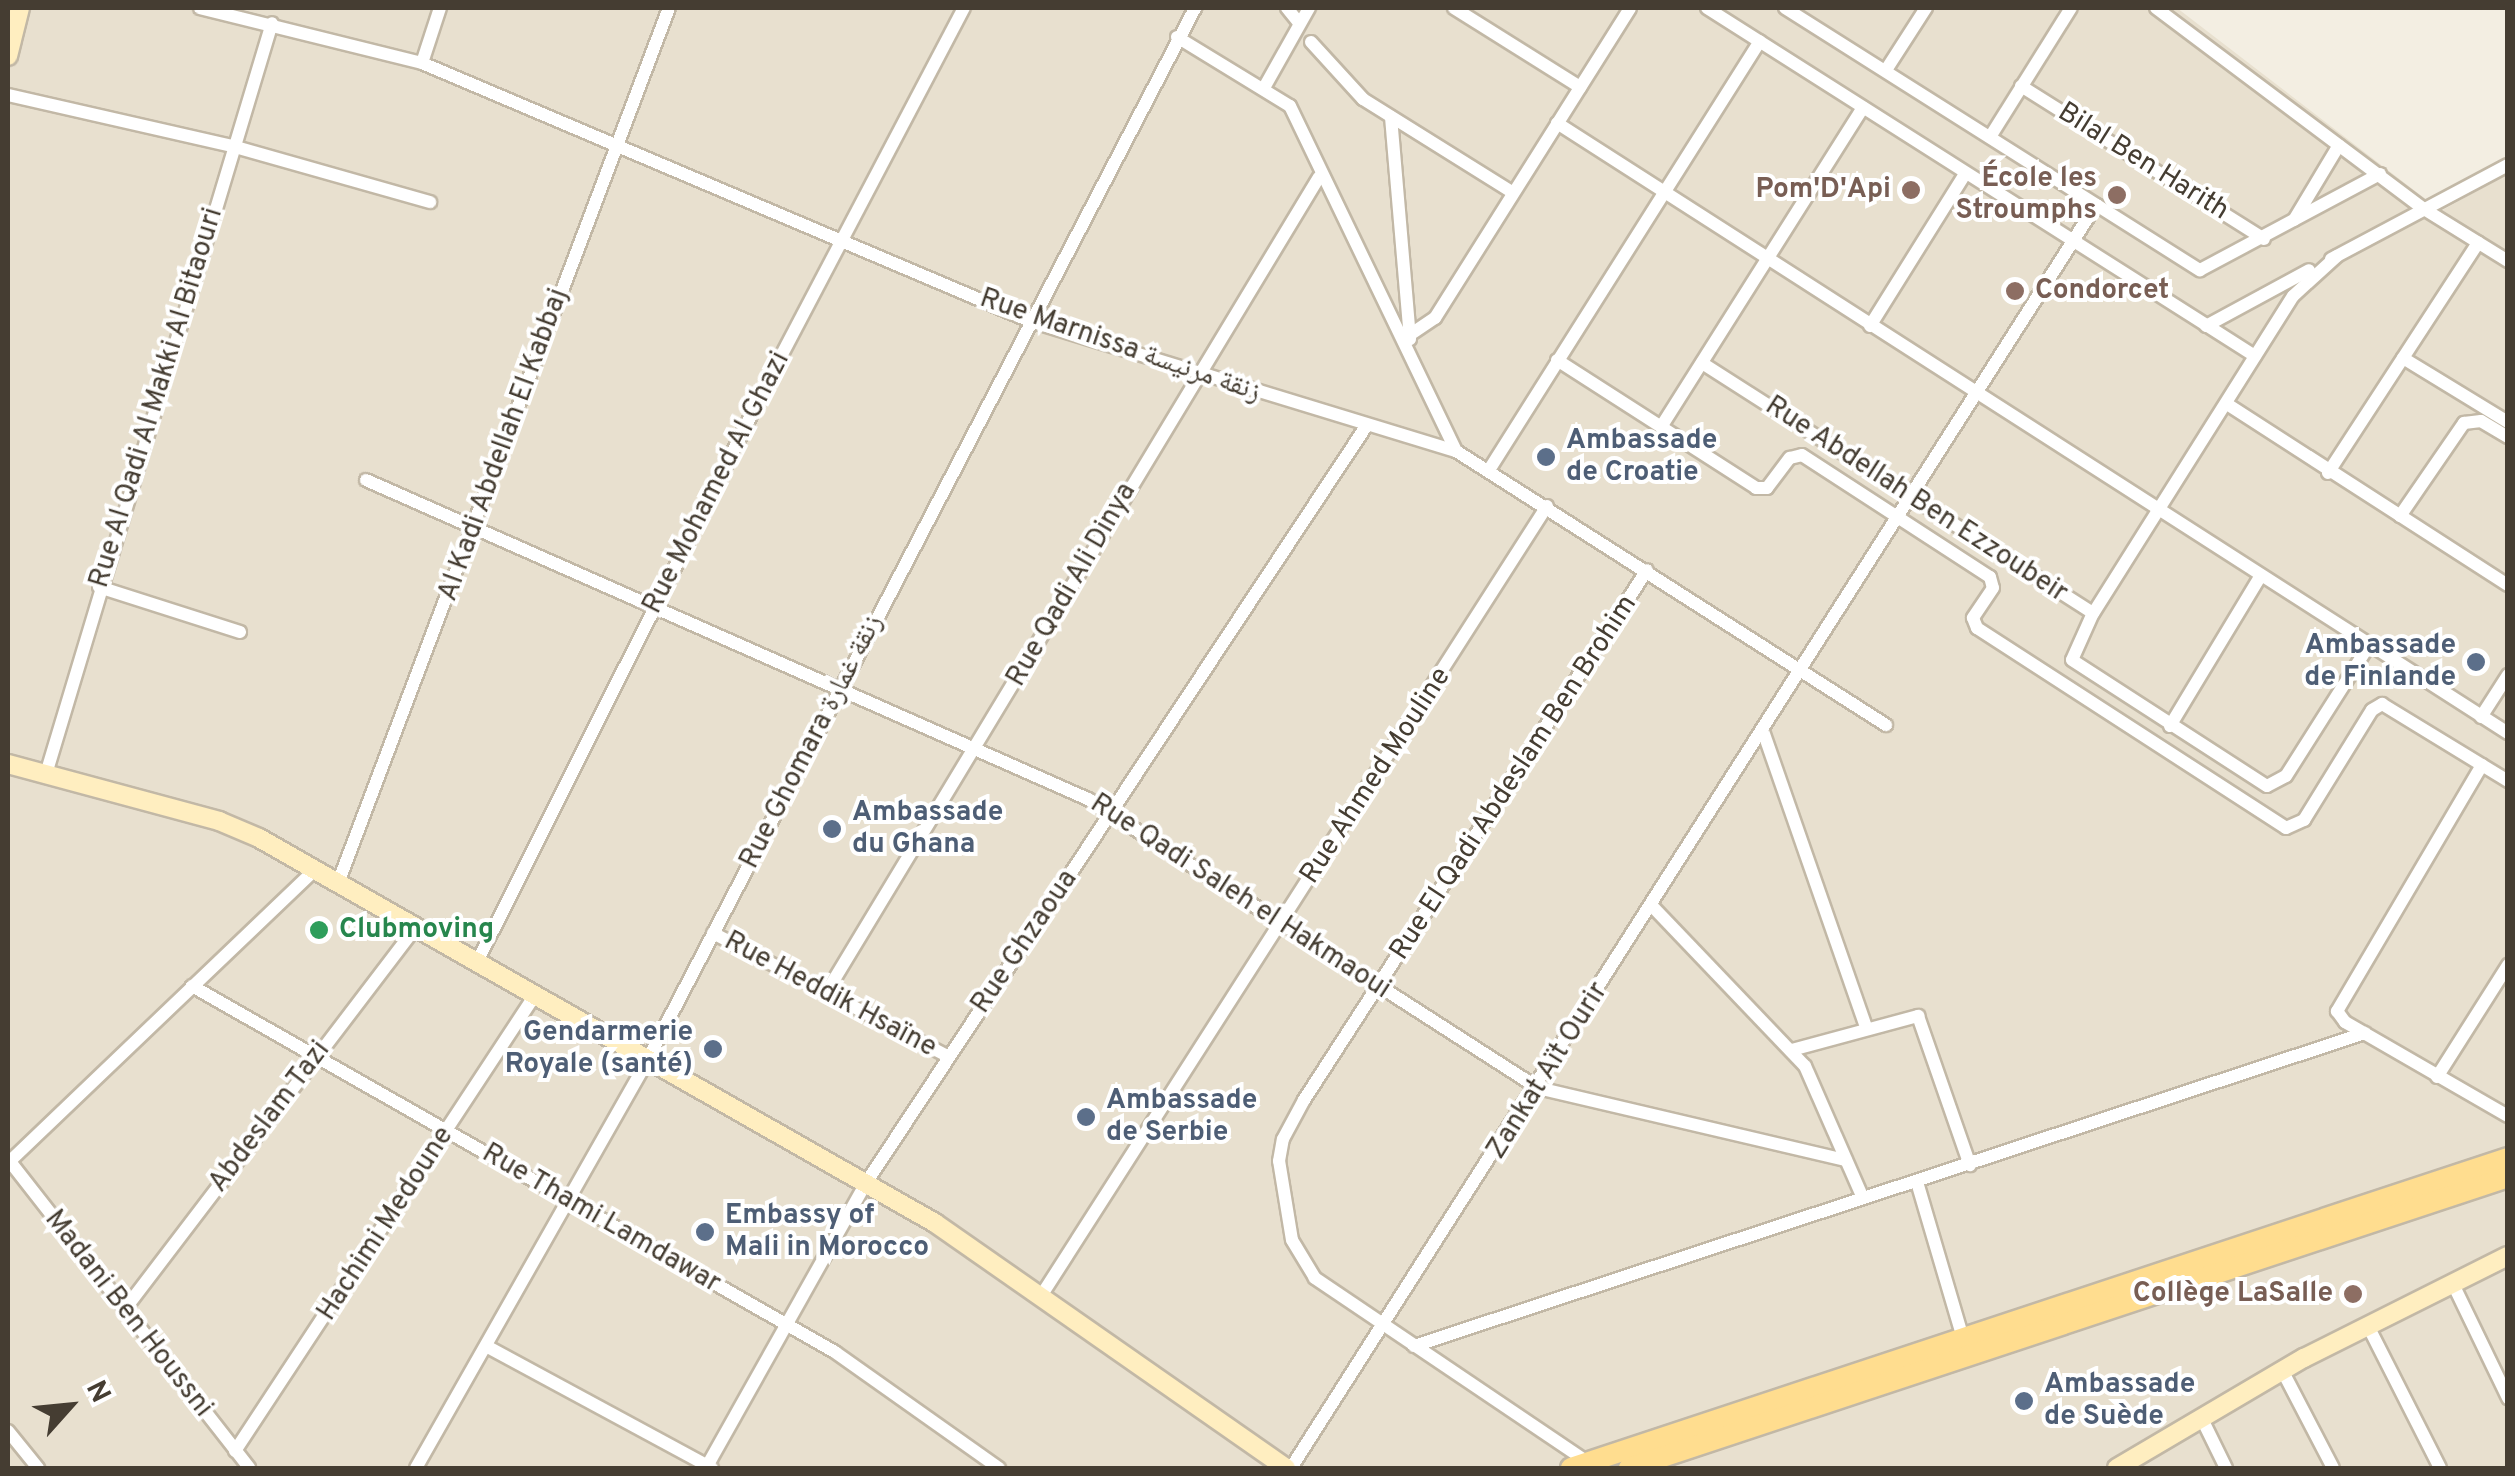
<!DOCTYPE html>
<html>
<head>
<meta charset="utf-8">
<style>
  body { margin:0 }
  #map { position:relative; width:2515px; height:1476px; overflow:hidden; background:#f3eee2; font-family:Overpass,"Noto Naskh Arabic",sans-serif }
  div>[style] { position:absolute }
  [style*='--x'] { left:calc(var(--x)*1px); top:calc(var(--y)*1px); width:calc(var(--w)*1px); rotate:calc(var(--a)*1deg) }
  .residential>* { inset:0; background:#e8e0cf }
  .roads { filter:drop-shadow(2px 0 #c2b8a6) drop-shadow(-2px 0 #c2b8a6) drop-shadow(0 2px #c2b8a6) drop-shadow(0 -2px #c2b8a6) }
  .minor>* { height:12px; margin:-6px; padding:0 6px; transform-origin:6px; border-radius:6px; background:#fff }
  .secondary>* { height:18px; margin:-9px; padding:0 9px; transform-origin:9px; border-radius:9px; background:#ffeec0 }
  .primary>* { height:20px; margin:-10px; padding:0 10px; transform-origin:10px; border-radius:10px; background:#ffdd8f }
  .dots>* { width:28px; height:28px; translate:-50% -50%; box-sizing:border-box; border:5px solid #fff; border-radius:50% }
  span { translate:-50% -50%; white-space:nowrap; text-align:center; line-height:1.15; -webkit-text-stroke:8px #fff; paint-order:stroke }
  .street-label { font-size:28px; color:#453d32 }
  .education-label { font-size:28px; color:#785e54; font-weight:700 }
  .right { translate:-100% -50%; text-align:right }
  .left { translate:0 -50%; text-align:left }
  .service-label { font-size:28px; color:#4e5e75; font-weight:700 }
  .leisure-label { font-size:28px; color:#27864d; font-weight:700 }
  .frame { position:absolute; inset:0; border:10px solid #453d32; pointer-events:none }
  .north { position:absolute; left:20px; top:1356px; width:100px; height:100px; -webkit-text-stroke:8px #fff; paint-order:stroke; rotate:63deg; font-size:28px; font-weight:700; line-height:40px; text-align:center; color:#453d32 }
  .north::after { content:''; display:block; margin:auto; width:35px; height:45px; background:#453d32; clip-path:polygon(50% 0,100% 100%,50% 72%,0 100%) }
</style>
</head>
<body>
<div id="map">
  <div class="residential">
    <i style="clip-path:polygon(8px 8px,2177px 8px,2441px 211px,2507px 174px,2507px 1468px,8px 1468px)"></i>
  </div>
  <div class="roads">
    <div class="minor">
      <i style="--x:200;--y:8;--w:229;--a:13.9"></i>
      <i style="--x:422;--y:63;--w:660;--a:22.99"></i>
      <i style="--x:1030;--y:321;--w:445;--a:17"></i>
      <i style="--x:1456;--y:451;--w:510;--a:32.51"></i>
      <i style="--x:1287;--y:8;--w:19;--a:51"></i>
      <i style="--x:1454;--y:8;--w:149;--a:32.1"></i>
      <i style="--x:1707;--y:8;--w:649;--a:32.42"></i>
      <i style="--x:1785;--y:8;--w:491;--a:32.3"></i>
      <i style="--x:2200;--y:270;--w:204;--a:-28.1"></i>
      <i style="--x:2156;--y:8;--w:335;--a:36.9"></i>
      <i style="--x:2424;--y:209;--w:99;--a:31.8"></i>
      <i style="--x:1177;--y:37;--w:132;--a:31.4"></i>
      <i style="--x:1290;--y:106;--w:383;--a:64.3"></i>
      <i style="--x:1311;--y:42;--w:77;--a:47.6"></i>
      <i style="--x:1363;--y:99;--w:176;--a:32"></i>
      <i style="--x:422;--y:63;--w:58;--a:-71.9"></i>
      <i style="--x:1886;--y:70;--w:74;--a:-57.2"></i>
      <i style="--x:1265;--y:86;--w:90;--a:-60.6"></i>
      <i style="--x:2021;--y:86;--w:287;--a:32.2"></i>
      <i style="--x:8;--y:95;--w:230;--a:12.8"></i>
      <i style="--x:232;--y:146;--w:206;--a:15.8"></i>
      <i style="--x:1391;--y:117;--w:223;--a:85.1"></i>
      <i style="--x:1557;--y:123;--w:1130;--a:32.68"></i>
      <i style="--x:1990;--y:137;--w:152;--a:-57.9"></i>
      <i style="--x:2294;--y:220;--w:87;--a:-59"></i>
      <i style="--x:2337;--y:256;--w:59;--a:137.7"></i>
      <i style="--x:2293;--y:296;--w:375;--a:122.2"></i>
      <i style="--x:2093;--y:613;--w:51;--a:114.1"></i>
      <i style="--x:2072;--y:660;--w:232;--a:32.9"></i>
      <i style="--x:2267;--y:786;--w:21;--a:-28"></i>
      <i style="--x:2286;--y:776;--w:155;--a:-57.6"></i>
      <i style="--x:2331;--y:259;--w:200;--a:-28"></i>
      <i style="--x:1870;--y:326;--w:179;--a:-58"></i>
      <i style="--x:2206;--y:326;--w:117;--a:-28.5"></i>
      <i style="--x:1411;--y:334;--w:29;--a:-34"></i>
      <i style="--x:1435;--y:318;--w:366;--a:-57.8"></i>
      <i style="--x:2403;--y:358;--w:123;--a:31.4"></i>
      <i style="--x:1557;--y:360;--w:237;--a:32.7"></i>
      <i style="--x:1756;--y:488;--w:11;--a:0"></i>
      <i style="--x:1767;--y:488;--w:38;--a:-53"></i>
      <i style="--x:1790;--y:458;--w:12;--a:-14"></i>
      <i style="--x:1802;--y:455;--w:224;--a:33"></i>
      <i style="--x:1990;--y:577;--w:11;--a:75"></i>
      <i style="--x:1993;--y:588;--w:36;--a:124"></i>
      <i style="--x:1973;--y:618;--w:11;--a:68"></i>
      <i style="--x:1977;--y:628;--w:368;--a:32.9"></i>
      <i style="--x:2286;--y:828;--w:20;--a:-24"></i>
      <i style="--x:2304;--y:820;--w:129;--a:-58.3"></i>
      <i style="--x:2372;--y:710;--w:12;--a:-31"></i>
      <i style="--x:2382;--y:704;--w:148;--a:31.4"></i>
      <i style="--x:1702;--y:363;--w:464;--a:32.6"></i>
      <i style="--x:2227;--y:404;--w:334;--a:32.8"></i>
      <i style="--x:1661;--y:427;--w:378;--a:-57.7"></i>
      <i style="--x:1489;--y:470;--w:507;--a:-57.72"></i>
      <i style="--x:2328;--y:473;--w:275;--a:-56.9"></i>
      <i style="--x:366;--y:480;--w:789;--a:23.84"></i>
      <i style="--x:1088;--y:799;--w:535;--a:32.71"></i>
      <i style="--x:1538;--y:1088;--w:316;--a:13.2"></i>
      <i style="--x:2400;--y:516;--w:113;--a:-55.5"></i>
      <i style="--x:2464;--y:423;--w:17;--a:-7"></i>
      <i style="--x:2481;--y:421;--w:31;--a:31"></i>
      <i style="--x:99;--y:587;--w:148;--a:17.7"></i>
      <i style="--x:2481;--y:717;--w:50;--a:-57.3"></i>
      <i style="--x:2170;--y:726;--w:176;--a:-58.9"></i>
      <i style="--x:1764;--y:734;--w:310;--a:70.8"></i>
      <i style="--x:2482;--y:765;--w:286;--a:120.5"></i>
      <i style="--x:2337;--y:1011;--w:14;--a:54"></i>
      <i style="--x:2345;--y:1022;--w:188;--a:30"></i>
      <i style="--x:46;--y:774;--w:784;--a:-73.25"></i>
      <i style="--x:338;--y:883;--w:936;--a:-69.28"></i>
      <i style="--x:1652;--y:906;--w:221;--a:46.3"></i>
      <i style="--x:1805;--y:1066;--w:144;--a:66.3"></i>
      <i style="--x:713;--y:933;--w:264;--a:27.7"></i>
      <i style="--x:477;--y:962;--w:671;--a:-63.36"></i>
      <i style="--x:778;--y:362;--w:400;--a:-62.3"></i>
      <i style="--x:192;--y:986;--w:740;--a:29.65"></i>
      <i style="--x:835;--y:1352;--w:201;--a:35.3"></i>
      <i style="--x:826;--y:993;--w:953;--a:-58.86"></i>
      <i style="--x:1792;--y:1050;--w:131;--a:-15.1"></i>
      <i style="--x:1918;--y:1016;--w:158;--a:70.8"></i>
      <i style="--x:2437;--y:1077;--w:133;--a:-57.6"></i>
      <i style="--x:8;--y:1159;--w:392;--a:52"></i>
      <i style="--x:8;--y:1163;--w:424;--a:-43.7"></i>
      <i style="--x:1917;--y:1182;--w:163;--a:73.6"></i>
      <i style="--x:2453;--y:1284;--w:127;--a:64.2"></i>
      <i style="--x:1041;--y:1296;--w:938;--a:-57.36"></i>
      <i style="--x:125;--y:1309;--w:480;--a:-52.7"></i>
      <i style="--x:2368;--y:1326;--w:159;--a:63.1"></i>
      <i style="--x:486;--y:1346;--w:257;--a:28.4"></i>
      <i style="--x:1414;--y:1346;--w:1001;--a:-18.22"></i>
      <i style="--x:2282;--y:1370;--w:110;--a:62.5"></i>
      <i style="--x:2201;--y:1417;--w:57;--a:63.9"></i>
      <i style="--x:8;--y:1431;--w:48;--a:51"></i>
      <i style="--x:235;--y:1451;--w:546;--a:-56.66"></i>
      <i style="--x:1589;--y:1463;--w:331;--a:-146"></i>
      <i style="--x:1315;--y:1278;--w:44;--a:-121.2"></i>
      <i style="--x:1292;--y:1240;--w:80;--a:-99.3"></i>
      <i style="--x:1279;--y:1161;--w:22;--a:-80"></i>
      <i style="--x:1283;--y:1139;--w:44;--a:-61.7"></i>
      <i style="--x:1304;--y:1100;--w:631;--a:-57.09"></i>
      <i style="--x:416;--y:1468;--w:470;--a:-60.4"></i>
      <i style="--x:648;--y:1059;--w:1185;--a:-62.5"></i>
      <i style="--x:706;--y:1468;--w:327;--a:-60.7"></i>
      <i style="--x:866;--y:1183;--w:905;--a:-56.54"></i>
      <i style="--x:1291;--y:1468;--w:1498;--a:-57.49"></i>
    </div>
    <div class="secondary">
      <i style="--x:8;--y:56;--w:49;--a:-76"></i>
      <i style="--x:8;--y:764;--w:219;--a:15.1"></i>
      <i style="--x:219;--y:821;--w:43;--a:23"></i>
      <i style="--x:259;--y:838;--w:778;--a:29.66"></i>
      <i style="--x:935;--y:1223;--w:428;--a:34.9"></i>
      <i style="--x:2117;--y:1468;--w:217;--a:-30.5"></i>
      <i style="--x:2304;--y:1358;--w:228;--a:-26.6"></i>
    </div>
    <div class="primary">
      <i style="--x:1571;--y:1468;--w:987;--a:-18.31"></i>
      <i style="--x:1629;--y:1468;--w:926;--a:-18.32"></i>
    </div>
  </div>
  <div class="dots">
    <i style="left:1911px;top:190px;background:#8d6e63"></i>
    <i style="left:2117px;top:195px;background:#8d6e63"></i>
    <i style="left:2015px;top:291px;background:#8d6e63"></i>
    <i style="left:1546px;top:457px;background:#5c6f8a"></i>
    <i style="left:2476px;top:662px;background:#5c6f8a"></i>
    <i style="left:832px;top:829px;background:#5c6f8a"></i>
    <i style="left:319px;top:930px;background:#2e9e5b"></i>
    <i style="left:713px;top:1049px;background:#5c6f8a"></i>
    <i style="left:1086px;top:1117px;background:#5c6f8a"></i>
    <i style="left:705px;top:1232px;background:#5c6f8a"></i>
    <i style="left:2353px;top:1294px;background:#8d6e63"></i>
    <i style="left:2024px;top:1401px;background:#5c6f8a"></i>
  </div>
  <div class="street-label">
    <span style="left:2143px;top:162px;rotate:32deg">Bilal Ben Harith</span>
    <span style="left:1120px;top:346px;rotate:19deg">Rue Marnissa زنقة مرنيسة</span>
    <span style="left:157px;top:398px;rotate:-73deg">Rue Al Qadi Al Makki Al Bitaouri</span>
    <span style="left:504px;top:445px;rotate:-70deg">Al Kadi Abdellah El Kabbaj</span>
    <span style="left:717px;top:483px;rotate:-63deg">Rue Mohamed Al Ghazi</span>
    <span style="left:1916px;top:500px;rotate:33deg">Rue Abdellah Ben Ezzoubeir</span>
    <span style="left:1072px;top:585px;rotate:-60deg">Rue Qadi Ali Dinya</span>
    <span style="left:812px;top:742px;rotate:-63deg">Rue Ghomara زنقة غمارة</span>
    <span style="left:1376px;top:776px;rotate:-57deg">Rue Ahmed Mouline</span>
    <span style="left:1514px;top:778px;rotate:-57deg">Rue El Qadi Abdeslam Ben Brohim</span>
    <span style="left:1240px;top:897px;rotate:33deg">Rue Qadi Saleh el Hakmaoui</span>
    <span style="left:1025px;top:942px;rotate:-56deg">Rue Ghzaoua</span>
    <span style="left:830px;top:995px;rotate:28deg">Rue Heddik Hsaïne</span>
    <span style="left:1548px;top:1071px;rotate:-58deg">Zankat Aït Ourir</span>
    <span style="left:270px;top:1117px;rotate:-53deg">Abdeslam Tazi</span>
    <span style="left:601px;top:1219px;rotate:30deg">Rue Thami Lamdawar</span>
    <span style="left:386px;top:1224px;rotate:-57deg">Hachimi Medoune</span>
    <span style="left:128px;top:1314px;rotate:52deg">Madani Ben Houssni</span>
  </div>
  <div class="education-label">
    <span class="right" style="left:2097px;top:195px">École les<br>Stroumphs</span>
    <span class="right" style="left:1891px;top:190px">Pom'D'Api</span>
    <span class="left" style="left:2035px;top:291px">Condorcet</span>
    <span class="right" style="left:2333px;top:1294px">Collège LaSalle</span>
  </div>
  <div class="service-label">
    <span class="left" style="left:1566px;top:457px">Ambassade<br>de Croatie</span>
    <span class="right" style="left:2456px;top:662px">Ambassade<br>de Finlande</span>
    <span class="left" style="left:852px;top:829px">Ambassade<br>du Ghana</span>
    <span class="right" style="left:693px;top:1049px">Gendarmerie<br>Royale (santé)</span>
    <span class="left" style="left:1106px;top:1117px">Ambassade<br>de Serbie</span>
    <span class="left" style="left:725px;top:1232px">Embassy of<br>Mali in Morocco</span>
    <span class="left" style="left:2044px;top:1401px">Ambassade<br>de Suède</span>
  </div>
  <div class="leisure-label">
    <span class="left" style="left:339px;top:930px">Clubmoving</span>
  </div>
  <div class="frame"></div>
  <div class="north">N</div>
</div>
</body>
</html>
